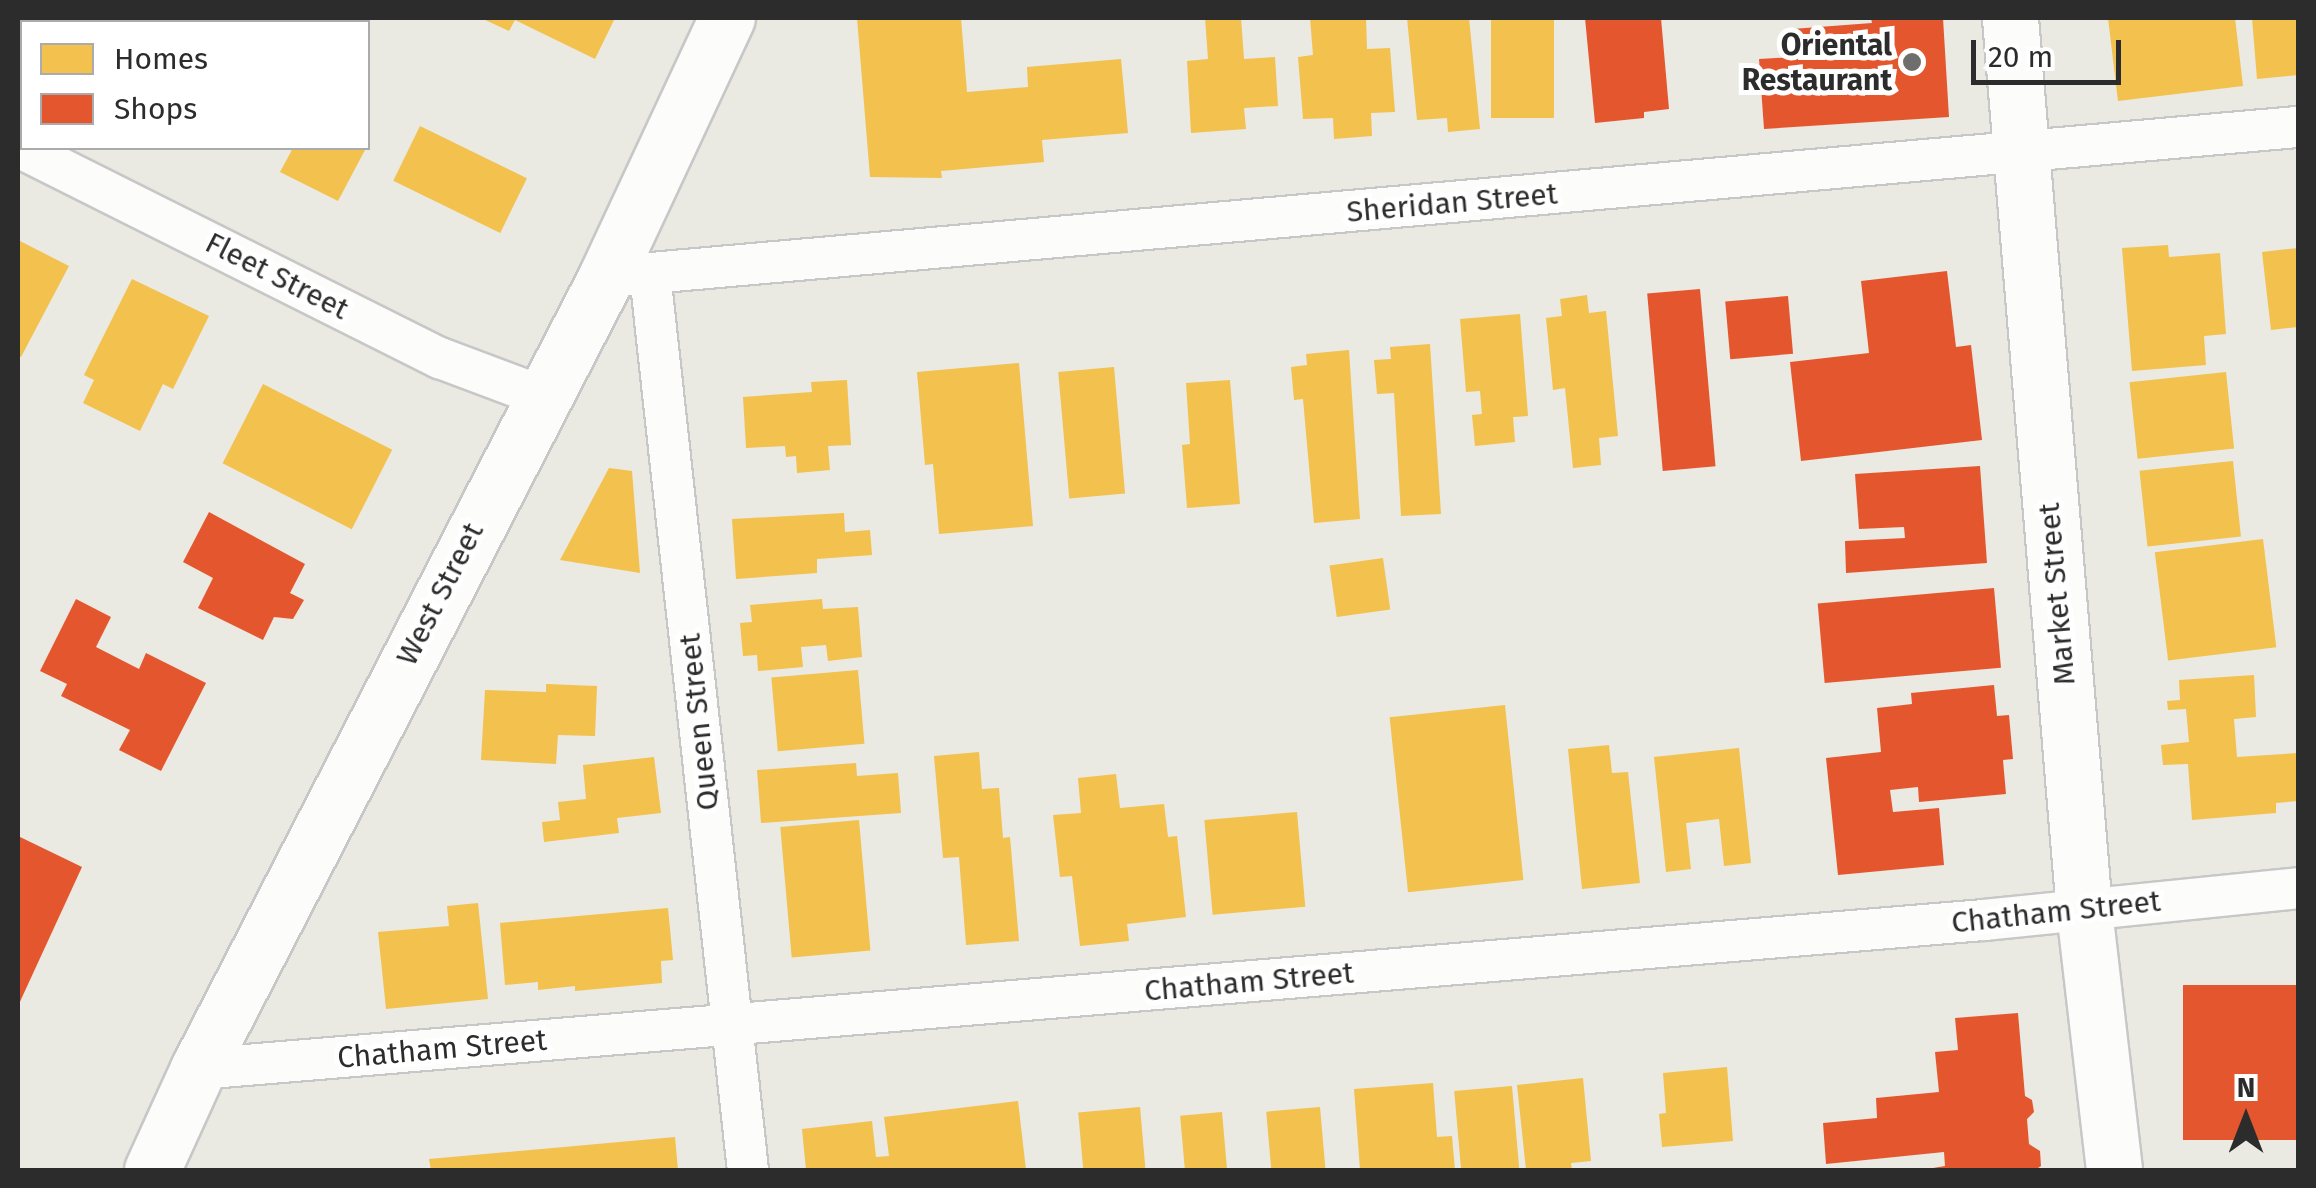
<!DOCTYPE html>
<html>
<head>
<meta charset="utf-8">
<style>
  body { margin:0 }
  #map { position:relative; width:2316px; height:1188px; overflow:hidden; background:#eae9e2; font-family:"Fira Sans",sans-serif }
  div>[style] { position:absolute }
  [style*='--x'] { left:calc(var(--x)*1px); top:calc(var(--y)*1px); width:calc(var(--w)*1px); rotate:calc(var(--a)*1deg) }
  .homes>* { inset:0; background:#f2c14e; transform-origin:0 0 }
  .shops>* { inset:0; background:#e4572e; transform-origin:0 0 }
  .roads { filter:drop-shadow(2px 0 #c7c7c7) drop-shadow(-2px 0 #c7c7c7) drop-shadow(0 2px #c7c7c7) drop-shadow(0 -2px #c7c7c7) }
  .street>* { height:40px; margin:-20px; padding:0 20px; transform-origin:20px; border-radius:20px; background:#fcfcfb }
  .secondary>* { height:55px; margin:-27.5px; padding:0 27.5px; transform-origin:27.5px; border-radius:27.5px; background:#fcfcfb }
  .dots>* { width:28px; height:28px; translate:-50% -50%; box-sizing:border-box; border:5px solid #fff; border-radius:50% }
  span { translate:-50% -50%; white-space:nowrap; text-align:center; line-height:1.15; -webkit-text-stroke:10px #fff; paint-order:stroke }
  .poi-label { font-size:30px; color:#2c2c2c; font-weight:700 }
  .right { translate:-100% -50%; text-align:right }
  .street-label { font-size:30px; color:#2c2c2c }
  .frame { position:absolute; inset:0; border:20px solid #2c2c2c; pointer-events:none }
  .legend { position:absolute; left:20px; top:20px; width:350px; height:130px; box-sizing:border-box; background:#fff; border:2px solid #ababab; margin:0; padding:12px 18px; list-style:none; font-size:30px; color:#2c2c2c }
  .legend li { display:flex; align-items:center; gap:20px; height:50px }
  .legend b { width:50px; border:2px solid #ababab }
  .north { position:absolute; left:2196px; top:1068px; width:100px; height:100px; -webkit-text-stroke:8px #fff; paint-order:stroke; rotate:0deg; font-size:28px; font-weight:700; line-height:40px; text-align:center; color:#2c2c2c }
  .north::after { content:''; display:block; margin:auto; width:35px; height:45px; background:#2c2c2c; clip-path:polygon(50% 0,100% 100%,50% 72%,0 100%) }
  .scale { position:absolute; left:1971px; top:40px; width:150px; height:45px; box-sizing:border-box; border:5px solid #2c2c2c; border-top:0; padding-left:12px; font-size:30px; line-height:35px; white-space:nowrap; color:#2c2c2c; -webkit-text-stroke:8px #fff; paint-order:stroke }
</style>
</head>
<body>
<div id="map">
  <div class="homes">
    <i style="left:105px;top:18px;width:53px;height:4px"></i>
    <i style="clip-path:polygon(215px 18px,264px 18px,268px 20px,213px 22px)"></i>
    <i style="clip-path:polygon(481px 18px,615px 18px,595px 59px,515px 20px,509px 31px)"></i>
    <i style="clip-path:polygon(857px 18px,961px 18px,967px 92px,1028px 87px,1027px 67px,1121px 59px,1128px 133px,1042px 140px,1044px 162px,941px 171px,942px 178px,870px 177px)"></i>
    <i style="clip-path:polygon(1205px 18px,1241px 18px,1244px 59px,1275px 57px,1278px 106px,1244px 108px,1246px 129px,1191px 133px,1187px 61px,1208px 59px)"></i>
    <i style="clip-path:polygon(1310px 18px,1366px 18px,1367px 49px,1390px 48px,1395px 112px,1371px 113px,1372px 136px,1334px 139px,1333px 118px,1303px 119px,1298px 57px,1313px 55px)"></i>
    <i style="clip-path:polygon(1407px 18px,1469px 18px,1480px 129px,1448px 132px,1447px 118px,1417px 120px)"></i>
    <i style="left:1491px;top:18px;width:63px;height:100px"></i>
    <i style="clip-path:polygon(2108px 18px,2235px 18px,2243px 86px,2118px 101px)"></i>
    <i style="clip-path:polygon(2252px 18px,2298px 18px,2298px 75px,2257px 79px)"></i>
    <i style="left:420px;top:126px;width:119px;height:61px;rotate:26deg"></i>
    <i style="clip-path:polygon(293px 148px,366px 148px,338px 201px,280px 172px)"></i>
    <i style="clip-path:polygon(18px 240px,69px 266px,21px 357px,18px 355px)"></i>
    <i style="clip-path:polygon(2168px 245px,2169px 257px,2220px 253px,2226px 334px,2204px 336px,2206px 365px,2132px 371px,2122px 248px)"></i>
    <i style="clip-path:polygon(2298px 248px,2298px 327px,2271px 330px,2262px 252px)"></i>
    <i style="clip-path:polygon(132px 279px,209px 316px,173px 389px,163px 384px,140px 431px,83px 403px,94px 380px,84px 375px)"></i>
    <i style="clip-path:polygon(1587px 295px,1589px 313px,1606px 311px,1618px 436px,1599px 438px,1601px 465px,1573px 468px,1565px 388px,1553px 390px,1546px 318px,1562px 316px,1560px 299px)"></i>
    <i style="clip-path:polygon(1520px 314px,1528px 416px,1513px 417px,1515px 442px,1475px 446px,1472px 415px,1482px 414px,1480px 391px,1466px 392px,1460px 319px)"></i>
    <i style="clip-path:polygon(1430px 344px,1441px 514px,1401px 516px,1394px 393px,1377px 394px,1374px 360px,1391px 359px,1390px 347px)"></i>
    <i style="clip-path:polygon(1349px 350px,1360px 519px,1314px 523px,1303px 399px,1294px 400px,1291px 367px,1307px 365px,1306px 354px)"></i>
    <i style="clip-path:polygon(1019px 363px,1033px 526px,939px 534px,933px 464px,925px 465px,917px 372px)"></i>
    <i style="left:1114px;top:367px;width:127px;height:56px;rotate:85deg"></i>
    <i style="left:2226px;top:372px;width:77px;height:97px;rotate:84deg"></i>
    <i style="clip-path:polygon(847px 380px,851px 445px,828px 446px,830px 470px,797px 473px,796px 456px,786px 457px,785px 446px,746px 448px,743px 397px,812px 392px,811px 382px)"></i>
    <i style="clip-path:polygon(1230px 380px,1240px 504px,1187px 508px,1182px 445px,1190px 444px,1186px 383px)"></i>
    <i style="left:263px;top:384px;width:145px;height:89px;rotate:27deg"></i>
    <i style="left:2233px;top:461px;width:76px;height:94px;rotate:84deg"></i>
    <i style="clip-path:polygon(609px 468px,632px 471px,640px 573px,560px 560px)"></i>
    <i style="clip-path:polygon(844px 513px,845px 532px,870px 530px,872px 555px,817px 559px,817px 573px,736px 579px,732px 519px)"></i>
    <i style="left:2263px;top:539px;width:109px;height:109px;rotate:83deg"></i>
    <i style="left:1383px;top:558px;width:52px;height:54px;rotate:82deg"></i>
    <i style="clip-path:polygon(822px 599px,823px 609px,858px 607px,862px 657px,828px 661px,826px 645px,801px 647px,803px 667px,758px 671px,757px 655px,743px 656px,740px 623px,752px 622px,750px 605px)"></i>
    <i style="left:858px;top:670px;width:74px;height:87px;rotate:85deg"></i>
    <i style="clip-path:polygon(2254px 675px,2256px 717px,2234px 719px,2237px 757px,2298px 753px,2298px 801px,2276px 803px,2276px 813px,2192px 820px,2188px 764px,2163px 765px,2161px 745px,2189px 742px,2186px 709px,2168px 710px,2167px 701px,2180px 700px,2179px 680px)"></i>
    <i style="clip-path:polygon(546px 684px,597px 686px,595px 736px,558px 735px,556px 764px,481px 760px,485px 690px,546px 692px)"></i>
    <i style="left:1505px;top:705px;width:176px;height:116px;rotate:84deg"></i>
    <i style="clip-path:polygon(1609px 745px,1612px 773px,1628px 772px,1640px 883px,1582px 889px,1568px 749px)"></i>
    <i style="clip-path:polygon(1739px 748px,1751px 863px,1724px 866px,1719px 819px,1686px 823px,1691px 869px,1666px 872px,1654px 757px)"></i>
    <i style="clip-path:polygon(979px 752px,982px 789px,999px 788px,1003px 838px,1010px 837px,1019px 941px,966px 945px,959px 857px,943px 858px,934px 756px)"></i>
    <i style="clip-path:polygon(654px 757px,661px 813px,617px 818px,619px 833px,544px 842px,542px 822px,560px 820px,558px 802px,586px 799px,583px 765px)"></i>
    <i style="clip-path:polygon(856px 763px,857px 776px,898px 773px,901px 813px,761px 823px,757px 770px)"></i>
    <i style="clip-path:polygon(1116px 774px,1120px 808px,1164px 804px,1168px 837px,1177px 836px,1186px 917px,1127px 924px,1129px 941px,1080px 946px,1072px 876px,1060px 877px,1053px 815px,1081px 813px,1078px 778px)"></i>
    <i style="left:1297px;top:812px;width:95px;height:93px;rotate:85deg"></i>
    <i style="left:859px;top:820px;width:131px;height:79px;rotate:85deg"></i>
    <i style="clip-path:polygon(478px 903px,488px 999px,386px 1009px,378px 932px,449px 926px,447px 906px)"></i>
    <i style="clip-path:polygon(668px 908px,673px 960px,661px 961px,662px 983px,575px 991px,575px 986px,538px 990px,538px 982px,505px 985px,500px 923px)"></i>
    <i style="clip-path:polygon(1727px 1067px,1733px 1141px,1662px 1147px,1659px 1114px,1666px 1113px,1663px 1073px)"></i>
    <i style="clip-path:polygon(1583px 1078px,1591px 1161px,1571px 1163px,1572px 1170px,1526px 1170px,1517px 1085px)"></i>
    <i style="clip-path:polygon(1433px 1083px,1437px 1137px,1452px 1136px,1455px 1170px,1360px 1170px,1354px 1089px)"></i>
    <i style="left:1512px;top:1086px;width:84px;height:58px;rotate:85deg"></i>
    <i style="clip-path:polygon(1018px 1101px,1026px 1170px,806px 1170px,802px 1129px,872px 1121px,876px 1157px,889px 1156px,884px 1117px)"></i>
    <i style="left:1140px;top:1107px;width:61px;height:62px;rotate:85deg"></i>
    <i style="left:1320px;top:1107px;width:63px;height:54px;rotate:85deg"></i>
    <i style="left:1222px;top:1112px;width:58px;height:42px;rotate:85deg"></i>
    <i style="clip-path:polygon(675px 1137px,678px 1170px,431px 1170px,429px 1159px)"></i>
  </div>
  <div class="shops">
    <i style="clip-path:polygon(1585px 18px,1661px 18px,1669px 109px,1644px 112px,1644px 118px,1595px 123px)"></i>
    <i style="clip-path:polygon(1871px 18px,1943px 18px,1949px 117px,1764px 129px,1759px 59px,1793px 57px,1792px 29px,1872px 23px)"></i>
    <i style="clip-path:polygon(1947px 271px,1956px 347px,1971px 345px,1982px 440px,1801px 461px,1790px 362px,1869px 353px,1861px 281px)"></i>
    <i style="left:1700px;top:289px;width:178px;height:53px;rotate:85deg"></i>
    <i style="left:1788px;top:296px;width:58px;height:63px;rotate:85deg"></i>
    <i style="clip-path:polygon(1980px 466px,1987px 563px,1846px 573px,1845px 541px,1905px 538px,1904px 527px,1859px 529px,1855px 474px)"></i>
    <i style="clip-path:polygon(209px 512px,305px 564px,290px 593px,304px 600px,293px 619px,274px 617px,263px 640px,198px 608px,213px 578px,183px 562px)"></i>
    <i style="left:1994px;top:588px;width:80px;height:177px;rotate:85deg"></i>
    <i style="clip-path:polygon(76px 599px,111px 617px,96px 647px,139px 669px,146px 653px,206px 683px,161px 771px,119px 750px,130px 730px,61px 696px,67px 684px,40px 671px)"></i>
    <i style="clip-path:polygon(1994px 685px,1997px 716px,2009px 715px,2013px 759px,2003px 760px,2006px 794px,1919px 802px,1918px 787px,1890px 790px,1893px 812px,1939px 808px,1944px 865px,1838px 875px,1826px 758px,1881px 752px,1877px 708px,1912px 704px,1911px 693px)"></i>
    <i style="clip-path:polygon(18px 836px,82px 867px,18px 1006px)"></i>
    <i style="left:2298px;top:985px;width:155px;height:115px;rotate:90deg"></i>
    <i style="clip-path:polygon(2018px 1013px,2025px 1096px,2032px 1100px,2034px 1112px,2027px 1119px,2029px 1144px,2040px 1151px,2041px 1166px,2035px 1170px,1921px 1170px,1945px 1166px,1944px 1152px,1826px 1164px,1823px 1123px,1877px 1118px,1876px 1098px,1939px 1092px,1935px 1052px,1958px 1050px,1955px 1018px)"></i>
  </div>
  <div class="roads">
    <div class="street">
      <i style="--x:18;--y:147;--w:472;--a:26.6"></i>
      <i style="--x:440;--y:358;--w:108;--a:20.6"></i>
      <i style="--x:650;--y:274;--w:901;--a:83.76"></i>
      <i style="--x:606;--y:277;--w:1699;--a:-5.07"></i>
      <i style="--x:198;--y:1069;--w:1792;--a:-4.77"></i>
      <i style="--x:1984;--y:920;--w:316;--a:-5.8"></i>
    </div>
    <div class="secondary">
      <i style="--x:2010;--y:18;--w:895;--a:85.26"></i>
      <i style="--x:2084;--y:910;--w:262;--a:83.4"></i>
      <i style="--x:152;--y:1170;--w:111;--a:-65.5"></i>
      <i style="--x:198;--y:1069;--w:891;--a:-62.74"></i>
      <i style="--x:606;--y:277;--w:286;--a:-65"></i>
    </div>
  </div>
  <div class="dots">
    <i style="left:1912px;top:62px;background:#6e6e6c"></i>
  </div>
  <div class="poi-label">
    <span class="right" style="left:1892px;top:62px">Oriental<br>Restaurant</span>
  </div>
  <div class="street-label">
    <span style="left:1452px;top:203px;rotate:-5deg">Sheridan Street</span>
    <span style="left:277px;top:276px;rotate:27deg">Fleet Street</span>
    <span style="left:440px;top:594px;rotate:-63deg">West Street</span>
    <span style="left:2057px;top:594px;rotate:-95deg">Market Street</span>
    <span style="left:699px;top:722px;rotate:-96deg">Queen Street</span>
    <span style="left:2056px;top:912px;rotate:-6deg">Chatham Street</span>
    <span style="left:1249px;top:982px;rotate:-5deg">Chatham Street</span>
    <span style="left:442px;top:1049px;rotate:-5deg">Chatham Street</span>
  </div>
  <div class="frame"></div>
  <ul class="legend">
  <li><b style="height:28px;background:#f2c14e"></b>Homes</li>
  <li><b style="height:28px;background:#e4572e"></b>Shops</li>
  </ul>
  <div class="north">N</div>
  <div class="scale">20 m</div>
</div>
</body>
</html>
